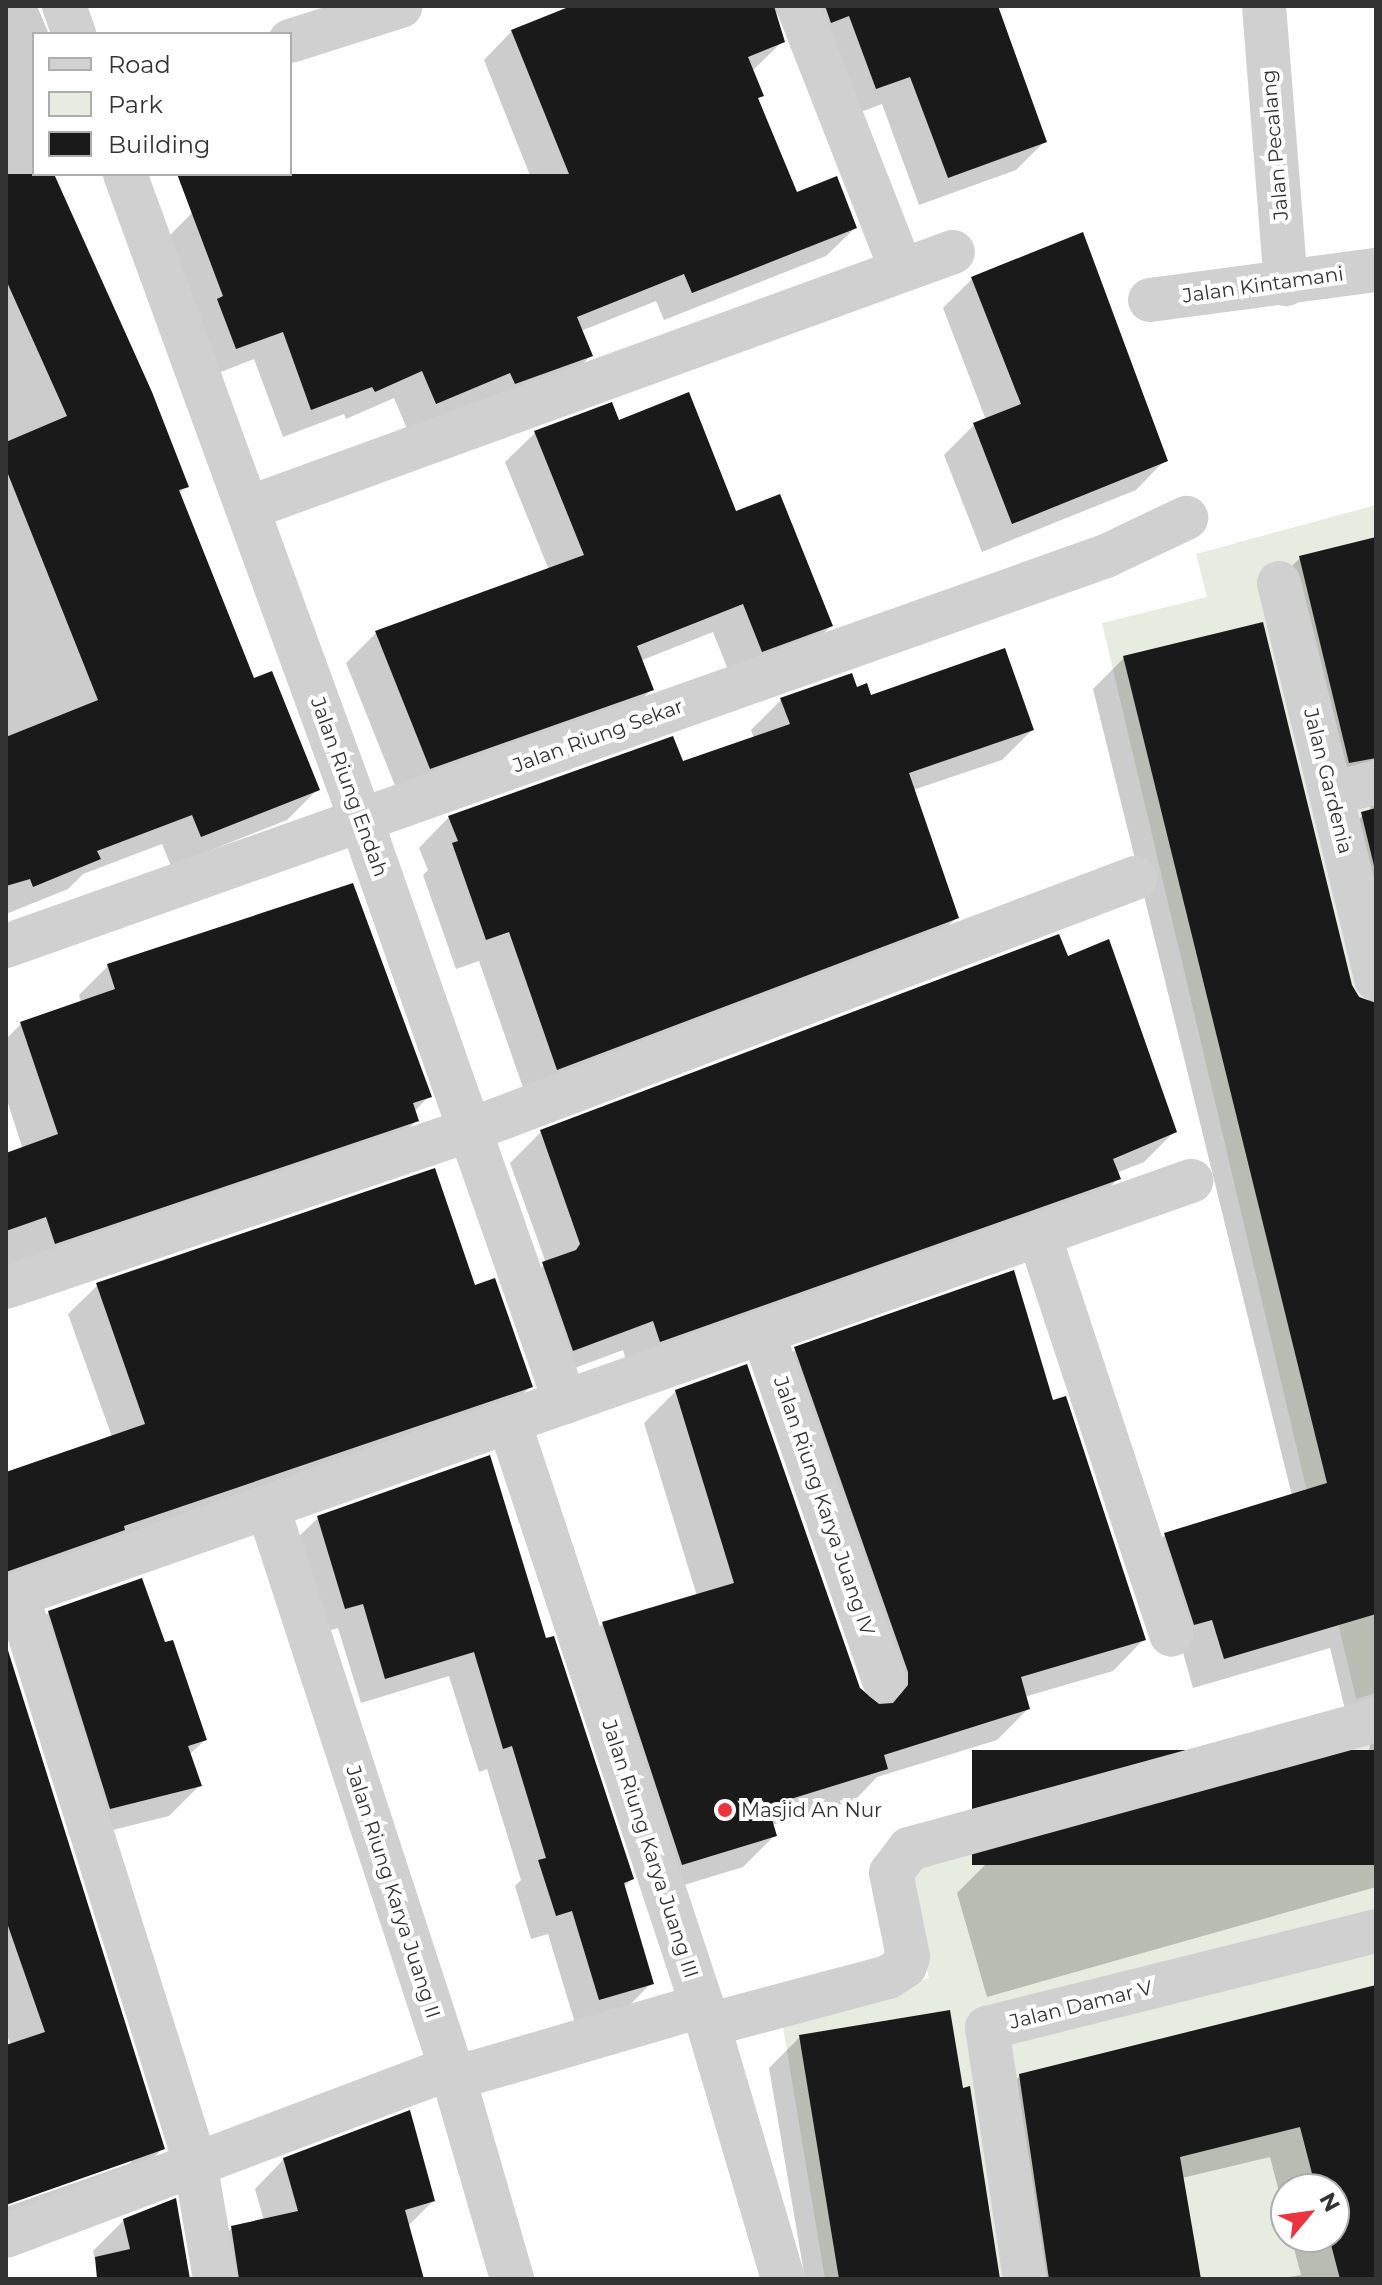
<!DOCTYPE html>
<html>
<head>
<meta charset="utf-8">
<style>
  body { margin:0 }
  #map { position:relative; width:1382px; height:2285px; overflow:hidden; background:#fff; font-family:Montserrat,sans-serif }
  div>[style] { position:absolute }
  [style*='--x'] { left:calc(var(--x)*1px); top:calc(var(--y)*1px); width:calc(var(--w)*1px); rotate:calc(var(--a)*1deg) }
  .green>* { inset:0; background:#e6ecdf }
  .shadow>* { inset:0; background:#0003 }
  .building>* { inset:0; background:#1a1a1a; transform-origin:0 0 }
  .street>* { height:44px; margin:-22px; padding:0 22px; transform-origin:22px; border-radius:22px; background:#d0d0d0 }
  .dots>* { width:22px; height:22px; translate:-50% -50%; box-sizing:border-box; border:4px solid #fff; border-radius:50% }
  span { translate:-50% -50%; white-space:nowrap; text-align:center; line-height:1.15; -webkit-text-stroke:8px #fff; paint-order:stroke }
  .street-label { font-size:20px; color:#333 }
  .poi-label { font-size:20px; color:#333 }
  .left { translate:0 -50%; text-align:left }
  .frame { position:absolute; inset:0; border:8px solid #333; pointer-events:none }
  .legend { position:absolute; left:32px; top:32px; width:260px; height:144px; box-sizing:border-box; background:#fff; border:2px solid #adadad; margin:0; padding:10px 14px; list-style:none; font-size:24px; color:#333 }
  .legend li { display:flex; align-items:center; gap:16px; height:40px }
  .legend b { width:40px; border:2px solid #adadad }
  .north { position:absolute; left:1270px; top:2173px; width:80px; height:80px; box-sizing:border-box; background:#fff; border:2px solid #adadad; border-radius:50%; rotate:61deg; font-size:22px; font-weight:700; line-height:32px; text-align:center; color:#333 }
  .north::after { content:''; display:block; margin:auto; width:28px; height:36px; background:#eb343d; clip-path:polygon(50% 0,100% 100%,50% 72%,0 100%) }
</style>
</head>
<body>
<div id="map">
  <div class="green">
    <i style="clip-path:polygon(1376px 505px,1376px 1693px,1356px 1699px,1102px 623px,1207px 597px,1196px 554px)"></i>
    <i style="clip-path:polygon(evenodd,1376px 1738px,1376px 2279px,825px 2279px,782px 2021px,929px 1978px,906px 1887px,921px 1864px,1376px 1738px,1286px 2189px,1334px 2189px,1334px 2237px,1286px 2237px,1286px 2189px)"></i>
  </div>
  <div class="shadow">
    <i style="clip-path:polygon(6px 6px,37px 6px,49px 34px,34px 34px,34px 174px,54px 174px,187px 486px,178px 494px,252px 681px,317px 790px,287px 820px,171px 866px,162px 844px,83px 874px,68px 889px,6px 914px)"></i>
    <i style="clip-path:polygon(632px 6px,996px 6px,1045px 141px,1016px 170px,919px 205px,882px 104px,847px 117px,786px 15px,774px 13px,783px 41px,752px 71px,761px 96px,757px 100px,796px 195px,855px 228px,826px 256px,664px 320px,656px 301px,581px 331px,591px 356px,562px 384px,408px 431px,394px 398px,346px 419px,344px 414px,283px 437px,254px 359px,208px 377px,164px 241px,192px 213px,188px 174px,533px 183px,484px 60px,512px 31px)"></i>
    <i style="clip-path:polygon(972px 279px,1165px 460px,1136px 490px,982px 552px,944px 455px,974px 425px,986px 420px,943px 308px)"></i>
    <i style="clip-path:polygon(618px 422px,735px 514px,831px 626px,801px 656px,732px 680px,713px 632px,640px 661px,652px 689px,622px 719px,400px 798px,346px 663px,376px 633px,549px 570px,505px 462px,535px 433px)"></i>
    <i style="clip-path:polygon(1376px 539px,1376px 1887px,987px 1997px,957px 1893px,988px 1862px,1368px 1755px,1370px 1746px,1362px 1732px,1349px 1726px,1330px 1648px,1193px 1688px,1182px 1649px,1134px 1566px,1165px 1535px,1292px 1496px,1093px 689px,1124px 658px,1350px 986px,1371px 1009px,1331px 845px,1371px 808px,1350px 788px,1270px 588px,1300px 558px)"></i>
    <i style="clip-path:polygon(856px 689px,870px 698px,1032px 730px,1002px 760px,913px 790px,956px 918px,926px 948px,527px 1099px,479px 961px,456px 969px,423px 875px,428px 870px,419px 848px,449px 817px,682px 764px,754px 739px,751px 730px,781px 700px)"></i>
    <i style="clip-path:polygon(1067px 959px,1175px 1131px,1144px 1162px,1116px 1173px,1118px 1179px,1088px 1209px,629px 1371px,623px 1350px,543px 1380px,513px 1294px,546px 1263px,510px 1163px,541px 1132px)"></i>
    <i style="clip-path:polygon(108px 966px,429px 1096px,414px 1112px,417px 1120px,388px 1149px,6px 1282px,6px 1155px,23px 1150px,6px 1097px,6px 1039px,21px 1024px,81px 1003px,79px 995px)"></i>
    <i style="clip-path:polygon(98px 1285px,474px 1288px,531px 1386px,502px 1415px,6px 1593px,6px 1474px,112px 1437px,68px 1314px)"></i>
    <i style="clip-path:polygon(796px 1349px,1052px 1402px,1144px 1639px,1113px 1671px,1024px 1697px,1028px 1709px,997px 1740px,877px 1777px,855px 1800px,772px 1825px,775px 1835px,743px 1867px,651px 1895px,571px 1655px,603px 1624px,697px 1596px,644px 1423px,676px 1391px,859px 1689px,878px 1706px,764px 1381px)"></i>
    <i style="clip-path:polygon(318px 1518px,545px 1641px,632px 1879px,623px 1887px,651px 1983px,627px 2008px,575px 2023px,548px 1934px,531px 1939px,515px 1886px,521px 1880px,487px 1769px,479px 1772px,449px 1676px,361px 1703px,338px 1628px,321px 1633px,293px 1542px)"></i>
    <i style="clip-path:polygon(49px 1612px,164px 1645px,205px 1740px,189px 1755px,200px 1785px,169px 1816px,80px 1838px,18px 1643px)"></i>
    <i style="clip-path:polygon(6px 1650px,162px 2149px,133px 2178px,6px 2222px,6px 2207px,131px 2163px,131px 2159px,6px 2202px,6px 2047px,11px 2046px,6px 2032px)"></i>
    <i style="clip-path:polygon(1376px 1987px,1376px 2273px,1353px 2279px,1276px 2279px,1301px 2275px,1291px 2237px,1334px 2237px,1334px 2189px,1286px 2189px,1286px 2219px,1270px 2157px,1182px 2178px,1199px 2279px,1016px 2279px,989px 2107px,1020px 2076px)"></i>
    <i style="clip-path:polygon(800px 2037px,998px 2279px,805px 2279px,769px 2068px)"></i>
    <i style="clip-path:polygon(284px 2159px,433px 2201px,407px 2227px,422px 2279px,207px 2279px,203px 2257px,232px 2228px,264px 2221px,255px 2189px)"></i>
    <i style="clip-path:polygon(124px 2220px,190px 2279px,99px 2279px,93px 2251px)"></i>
  </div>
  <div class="building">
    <i style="clip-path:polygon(571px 6px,774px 6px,785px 42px,748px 57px,764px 96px,758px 98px,797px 192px,837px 176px,857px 228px,692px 293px,684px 274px,577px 317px,593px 356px,515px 384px,510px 373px,436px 404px,422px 371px,375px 392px,372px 387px,311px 410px,283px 332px,236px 349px,217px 299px,223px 296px,177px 174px,569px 174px,511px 30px)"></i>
    <i style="clip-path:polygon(825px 6px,998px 6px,1047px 142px,948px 178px,910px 77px,876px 89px,849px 16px,831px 23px)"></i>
    <i style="clip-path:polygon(6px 174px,54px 174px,152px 392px,189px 487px,179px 490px,254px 678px,272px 671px,320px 790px,201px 837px,192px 815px,97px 851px,101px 859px,33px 887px,30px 879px,6px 886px,6px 737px,98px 700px,6px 469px,6px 442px,67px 416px,6px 280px)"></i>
    <i style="clip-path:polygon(1083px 232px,1168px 461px,1012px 524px,973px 423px,1021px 404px,971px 277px)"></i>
    <i style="clip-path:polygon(689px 392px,736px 511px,780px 494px,833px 626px,762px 652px,743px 604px,637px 646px,654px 690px,430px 769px,375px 631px,584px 555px,534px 431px,612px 402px,619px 420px)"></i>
    <i style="clip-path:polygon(1376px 537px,1376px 758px,1349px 763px,1299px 556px)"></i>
    <i style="clip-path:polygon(1263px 622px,1352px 985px,1359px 997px,1376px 1003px,1376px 1614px,1224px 1659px,1212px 1620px,1194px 1625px,1164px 1533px,1327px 1483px,1123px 656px)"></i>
    <i style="clip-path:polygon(1005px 648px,1034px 730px,909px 773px,959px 918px,557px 1070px,509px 932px,486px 940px,452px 843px,458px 841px,448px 816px,673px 736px,683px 761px,790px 724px,780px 698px,852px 673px,857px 687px,867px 683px,871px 695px)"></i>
    <i style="clip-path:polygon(1376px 808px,1376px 874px,1361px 812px)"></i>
    <i style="clip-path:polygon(353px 883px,432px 1097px,413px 1103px,419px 1121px,55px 1244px,46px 1217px,6px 1231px,6px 1153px,58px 1134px,20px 1022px,115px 989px,107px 964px)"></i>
    <i style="clip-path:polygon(1059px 934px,1068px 956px,1109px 939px,1177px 1132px,1113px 1159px,1121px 1179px,660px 1342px,653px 1321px,573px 1351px,542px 1262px,576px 1250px,580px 1244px,540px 1130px)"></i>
    <i style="clip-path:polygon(435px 1168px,475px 1285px,495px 1278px,533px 1387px,124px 1526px,125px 1530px,6px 1572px,6px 1472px,145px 1424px,96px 1283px)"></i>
    <i style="clip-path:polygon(1014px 1270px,1053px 1400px,1066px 1396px,1146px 1640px,1021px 1677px,1030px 1709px,884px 1755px,888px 1769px,768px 1806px,777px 1836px,682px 1865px,602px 1622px,734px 1583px,675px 1390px,747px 1364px,860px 1688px,879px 1704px,893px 1703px,908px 1685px,908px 1672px,794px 1347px)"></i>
    <i style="clip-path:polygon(490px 1455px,546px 1638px,554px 1636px,634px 1879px,624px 1883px,654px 1984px,599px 2000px,572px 1911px,556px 1916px,538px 1860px,546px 1858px,512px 1746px,503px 1749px,474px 1652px,385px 1679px,363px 1604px,345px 1609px,317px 1516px)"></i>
    <i style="clip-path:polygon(142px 1578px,165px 1642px,173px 1640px,207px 1740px,188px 1746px,202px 1786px,110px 1809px,48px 1611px)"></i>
    <i style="clip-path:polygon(6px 1644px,165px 2149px,6px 2205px,6px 2045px,45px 2032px,6px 1920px)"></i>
    <i style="left:1376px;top:1750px;width:115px;height:404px;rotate:90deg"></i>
    <i style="clip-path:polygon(1376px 1985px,1376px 2279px,1340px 2279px,1329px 2237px,1334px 2237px,1334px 2189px,1316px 2189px,1300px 2127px,1180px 2157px,1201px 2279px,1049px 2279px,1019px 2074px)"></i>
    <i style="clip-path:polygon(950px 2010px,963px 2088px,970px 2086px,1000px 2279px,839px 2279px,799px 2035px)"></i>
    <i style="clip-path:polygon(410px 2110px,435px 2201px,405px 2210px,424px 2279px,239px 2279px,231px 2226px,298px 2211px,283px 2158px)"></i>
    <i style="clip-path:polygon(176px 2198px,190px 2279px,97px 2279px,95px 2257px,130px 2249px,123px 2219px)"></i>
  </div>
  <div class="street">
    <i style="--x:64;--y:6;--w:30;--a:70"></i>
    <i style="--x:798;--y:6;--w:282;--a:68.6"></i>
    <i style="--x:1264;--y:6;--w:279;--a:85.5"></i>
    <i style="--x:290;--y:41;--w:116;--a:-17.5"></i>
    <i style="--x:125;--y:174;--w:688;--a:69.93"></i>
    <i style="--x:361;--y:820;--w:617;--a:70.68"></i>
    <i style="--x:1150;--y:300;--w:228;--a:-7.6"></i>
    <i style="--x:248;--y:508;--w:750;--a:-19.96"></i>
    <i style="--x:1279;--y:583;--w:408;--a:76.2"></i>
    <i style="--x:1332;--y:794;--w:46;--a:-15.3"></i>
    <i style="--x:6;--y:946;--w:1167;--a:-19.52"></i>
    <i style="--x:1106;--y:556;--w:89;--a:-25.4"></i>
    <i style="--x:1039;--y:1235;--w:421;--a:71.7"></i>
    <i style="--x:6;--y:1287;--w:490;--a:-18.7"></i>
    <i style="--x:470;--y:1130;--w:711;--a:-20.75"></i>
    <i style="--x:763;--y:1333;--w:367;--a:70.8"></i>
    <i style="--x:509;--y:1422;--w:627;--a:71.68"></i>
    <i style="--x:706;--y:2017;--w:273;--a:73.6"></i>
    <i style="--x:268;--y:1508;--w:593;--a:71.93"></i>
    <i style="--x:452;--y:2072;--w:216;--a:73.8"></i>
    <i style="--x:17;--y:1595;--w:594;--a:72.57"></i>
    <i style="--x:195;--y:2162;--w:119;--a:80.3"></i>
    <i style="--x:6;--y:1599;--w:1257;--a:-19.43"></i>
    <i style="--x:6;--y:2236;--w:458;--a:-20.7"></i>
    <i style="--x:434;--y:2074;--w:38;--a:-2"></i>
    <i style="--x:472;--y:2073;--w:224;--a:-16.3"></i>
    <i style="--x:687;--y:2010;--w:38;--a:17"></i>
    <i style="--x:723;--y:2021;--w:171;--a:-14.9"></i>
    <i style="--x:888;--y:1977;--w:20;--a:-33"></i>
    <i style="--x:905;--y:1966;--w:9;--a:-72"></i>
    <i style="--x:908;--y:1957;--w:86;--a:-101.4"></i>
    <i style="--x:891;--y:1873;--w:30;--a:-53"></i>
    <i style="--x:909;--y:1849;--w:484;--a:-15.4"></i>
    <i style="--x:1025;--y:2279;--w:254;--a:-98.6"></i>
    <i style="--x:987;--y:2028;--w:401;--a:-14"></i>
  </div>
  <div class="dots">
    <i style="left:725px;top:1810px;background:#eb343d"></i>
  </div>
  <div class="street-label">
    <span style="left:1275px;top:145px;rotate:-95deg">Jalan Pecalang</span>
    <span style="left:1263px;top:285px;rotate:-8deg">Jalan Kintamani</span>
    <span style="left:598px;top:736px;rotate:-20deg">Jalan Riung Sekar</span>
    <span style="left:1328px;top:781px;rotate:76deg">Jalan Gardenia</span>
    <span style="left:349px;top:787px;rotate:70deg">Jalan Riung Endah</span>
    <span style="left:824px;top:1506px;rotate:71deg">Jalan Riung Karya Juang IV</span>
    <span style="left:650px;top:1849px;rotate:72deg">Jalan Riung Karya Juang III</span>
    <span style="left:393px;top:1892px;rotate:72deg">Jalan Riung Karya Juang II</span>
    <span style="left:1081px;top:2005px;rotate:-14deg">Jalan Damar V</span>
  </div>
  <div class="poi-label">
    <span class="left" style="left:741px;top:1810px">Masjid An Nur</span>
  </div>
  <div class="frame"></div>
  <ul class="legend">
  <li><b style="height:10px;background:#d0d0d0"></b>Road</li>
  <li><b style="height:22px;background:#e6ecdf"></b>Park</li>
  <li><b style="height:22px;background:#1a1a1a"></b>Building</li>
  </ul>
  <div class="north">N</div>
</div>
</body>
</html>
